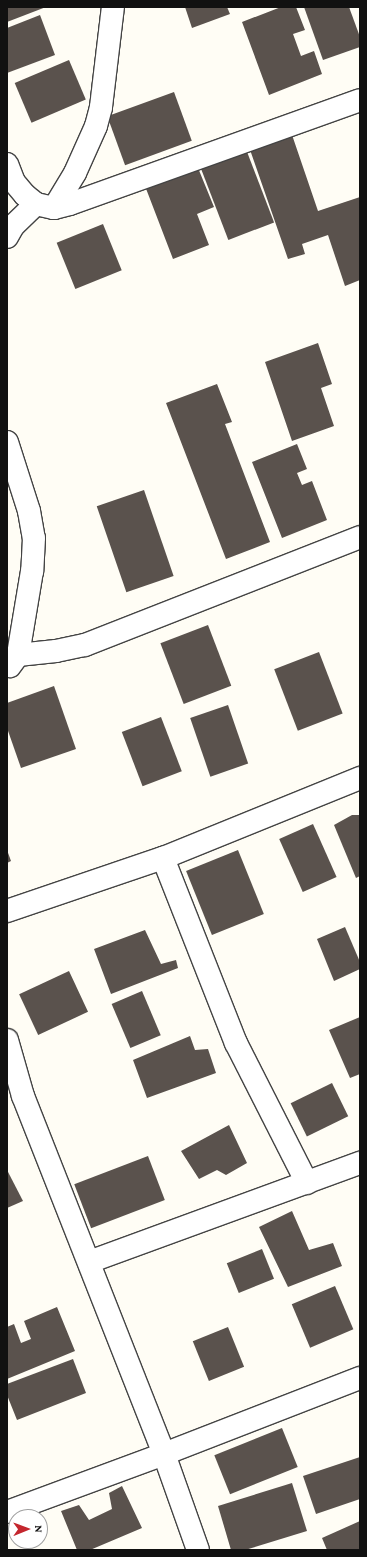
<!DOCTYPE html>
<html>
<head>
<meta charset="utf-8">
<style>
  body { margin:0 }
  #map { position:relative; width:367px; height:1557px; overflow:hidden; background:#fffdf5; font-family:"Crimson Pro",serif }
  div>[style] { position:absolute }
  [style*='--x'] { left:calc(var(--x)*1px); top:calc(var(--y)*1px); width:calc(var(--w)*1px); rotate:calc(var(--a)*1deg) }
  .building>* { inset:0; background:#5a524d; transform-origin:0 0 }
  .roads { filter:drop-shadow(1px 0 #444) drop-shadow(-1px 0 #444) drop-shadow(0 1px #444) drop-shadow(0 -1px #444) }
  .minor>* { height:22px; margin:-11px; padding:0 11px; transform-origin:11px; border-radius:11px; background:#fff }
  span { translate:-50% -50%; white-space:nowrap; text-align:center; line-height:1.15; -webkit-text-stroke:4px #fff; paint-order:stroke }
  .frame { position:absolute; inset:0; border:8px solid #111; pointer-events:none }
  .north { position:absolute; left:8px; top:1509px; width:40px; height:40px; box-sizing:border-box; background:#fff; border:1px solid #a0a0a0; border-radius:50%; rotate:89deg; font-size:11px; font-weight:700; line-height:16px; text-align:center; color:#111 }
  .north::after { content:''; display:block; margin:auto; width:14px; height:18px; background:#c4262e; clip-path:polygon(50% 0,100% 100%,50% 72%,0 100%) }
</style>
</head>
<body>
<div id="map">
  <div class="building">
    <i style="clip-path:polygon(7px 7px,46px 7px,7px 22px)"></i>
    <i style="clip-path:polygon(185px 7px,227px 7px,230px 14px,192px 28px)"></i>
    <i style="clip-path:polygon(281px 7px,296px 7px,305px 30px,293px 34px,301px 56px,314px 51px,322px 74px,269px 95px,242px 22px)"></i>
    <i style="clip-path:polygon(304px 7px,349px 7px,360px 37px,360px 47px,323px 60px)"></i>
    <i style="clip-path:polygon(40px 15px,55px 55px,7px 73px,7px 28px)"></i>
    <i style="left:69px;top:60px;width:43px;height:59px;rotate:67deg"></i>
    <i style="left:174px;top:92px;width:52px;height:71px;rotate:70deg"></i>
    <i style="clip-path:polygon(290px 129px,318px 211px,360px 197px,360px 280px,345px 286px,328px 235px,302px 244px,305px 254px,288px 259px,248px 144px)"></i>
    <i style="left:244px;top:144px;width:84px;height:49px;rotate:69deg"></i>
    <i style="clip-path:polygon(196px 163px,214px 207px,197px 214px,209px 245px,173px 259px,145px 186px)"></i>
    <i style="left:103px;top:224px;width:50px;height:50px;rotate:68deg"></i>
    <i style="clip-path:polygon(318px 343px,332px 384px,321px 388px,334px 426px,292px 441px,265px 362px)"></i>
    <i style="clip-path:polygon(217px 384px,232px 422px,225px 424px,270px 542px,226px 559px,166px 403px)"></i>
    <i style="clip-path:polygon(297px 444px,307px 469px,297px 473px,302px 485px,312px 481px,327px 520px,282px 538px,252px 462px)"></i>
    <i style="left:144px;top:490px;width:91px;height:50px;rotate:71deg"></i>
    <i style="left:208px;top:625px;width:65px;height:51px;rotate:69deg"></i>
    <i style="left:319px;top:652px;width:66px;height:48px;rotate:69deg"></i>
    <i style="clip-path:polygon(54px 686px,76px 749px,21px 768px,7px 728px,7px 703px)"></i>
    <i style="left:228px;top:705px;width:62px;height:40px;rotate:71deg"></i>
    <i style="left:161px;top:717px;width:58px;height:42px;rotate:69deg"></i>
    <i style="clip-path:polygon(352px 815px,360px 815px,360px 876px,356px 878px,334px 825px)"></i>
    <i style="left:313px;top:824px;width:58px;height:37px;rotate:66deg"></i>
    <i style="clip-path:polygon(7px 850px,11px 861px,7px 863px)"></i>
    <i style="left:238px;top:850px;width:69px;height:56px;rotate:68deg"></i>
    <i style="clip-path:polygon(345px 927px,360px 962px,360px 969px,334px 981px,317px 939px)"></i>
    <i style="clip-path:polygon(145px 930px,161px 964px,176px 960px,178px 968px,111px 994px,94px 949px)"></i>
    <i style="left:69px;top:971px;width:45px;height:55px;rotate:65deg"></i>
    <i style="left:142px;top:991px;width:48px;height:33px;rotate:67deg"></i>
    <i style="clip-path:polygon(360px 1017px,360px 1074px,350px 1078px,329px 1030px)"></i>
    <i style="clip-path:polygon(190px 1036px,195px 1050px,208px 1049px,216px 1073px,147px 1098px,133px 1060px)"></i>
    <i style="left:332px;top:1083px;width:37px;height:46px;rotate:64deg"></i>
    <i style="clip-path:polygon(229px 1125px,247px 1163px,226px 1175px,217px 1170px,199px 1179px,181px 1151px)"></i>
    <i style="left:148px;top:1156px;width:47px;height:79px;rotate:69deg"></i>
    <i style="clip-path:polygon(7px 1170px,23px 1201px,7px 1208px)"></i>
    <i style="clip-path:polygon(292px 1211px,309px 1250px,333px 1243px,342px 1266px,288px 1287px,259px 1227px)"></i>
    <i style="left:262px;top:1249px;width:32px;height:38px;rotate:68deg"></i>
    <i style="left:335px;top:1286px;width:47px;height:47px;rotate:67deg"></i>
    <i style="clip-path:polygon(57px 1307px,75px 1351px,7px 1379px,7px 1327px,14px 1324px,21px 1343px,31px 1339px,24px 1321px)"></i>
    <i style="left:228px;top:1327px;width:43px;height:38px;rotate:68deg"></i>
    <i style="clip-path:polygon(73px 1359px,86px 1393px,17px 1420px,7px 1395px,7px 1384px)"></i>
    <i style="left:282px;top:1428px;width:42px;height:73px;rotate:68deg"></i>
    <i style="clip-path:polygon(360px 1457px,360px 1499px,316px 1514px,303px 1476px)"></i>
    <i style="clip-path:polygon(292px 1483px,307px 1531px,245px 1550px,231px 1550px,218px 1506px)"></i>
    <i style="clip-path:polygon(122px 1486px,142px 1528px,90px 1550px,77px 1550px,61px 1511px,79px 1505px,89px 1520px,112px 1509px,109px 1493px)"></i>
    <i style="clip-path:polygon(360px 1521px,360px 1550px,327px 1550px,322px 1538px)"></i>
  </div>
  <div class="roads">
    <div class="minor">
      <i style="--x:7;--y:164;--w:19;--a:69"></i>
      <i style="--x:14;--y:182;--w:17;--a:50"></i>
      <i style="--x:25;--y:195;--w:14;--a:39"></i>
      <i style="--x:36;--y:204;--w:18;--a:13"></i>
      <i style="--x:54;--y:208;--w:16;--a:-14"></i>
      <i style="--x:70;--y:204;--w:308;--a:-19.7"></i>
      <i style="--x:54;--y:208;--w:41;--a:-59"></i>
      <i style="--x:75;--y:173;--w:51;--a:-65.9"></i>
      <i style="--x:96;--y:126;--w:20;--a:-75"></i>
      <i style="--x:101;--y:107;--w:101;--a:-83.2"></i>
      <i style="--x:7;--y:237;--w:13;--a:-61"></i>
      <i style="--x:13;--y:226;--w:32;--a:-44"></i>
      <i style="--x:7;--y:442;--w:72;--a:72.3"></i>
      <i style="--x:29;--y:511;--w:27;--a:80"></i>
      <i style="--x:34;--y:538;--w:33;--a:93"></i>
      <i style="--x:32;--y:571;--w:85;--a:99.5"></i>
      <i style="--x:18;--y:655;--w:14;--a:126"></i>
      <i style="--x:7;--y:661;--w:13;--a:-29"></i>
      <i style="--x:18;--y:655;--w:38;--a:-6"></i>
      <i style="--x:56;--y:651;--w:30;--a:-12"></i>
      <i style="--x:85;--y:645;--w:295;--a:-21.4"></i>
      <i style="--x:163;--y:858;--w:199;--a:68.5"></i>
      <i style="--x:236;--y:1043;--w:157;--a:63.1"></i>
      <i style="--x:7;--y:911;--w:165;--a:-18.8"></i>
      <i style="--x:163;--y:858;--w:213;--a:-22.1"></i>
      <i style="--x:7;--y:1040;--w:58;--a:74.1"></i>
      <i style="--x:23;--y:1096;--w:385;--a:68.5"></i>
      <i style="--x:164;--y:1454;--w:102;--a:70.5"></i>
      <i style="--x:89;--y:1262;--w:289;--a:-20.1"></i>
      <i style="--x:7;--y:1512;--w:167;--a:-20.3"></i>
      <i style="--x:164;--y:1454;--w:210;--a:-21.2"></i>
    </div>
  </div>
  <div class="frame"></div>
  <div class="north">N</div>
</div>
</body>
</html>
